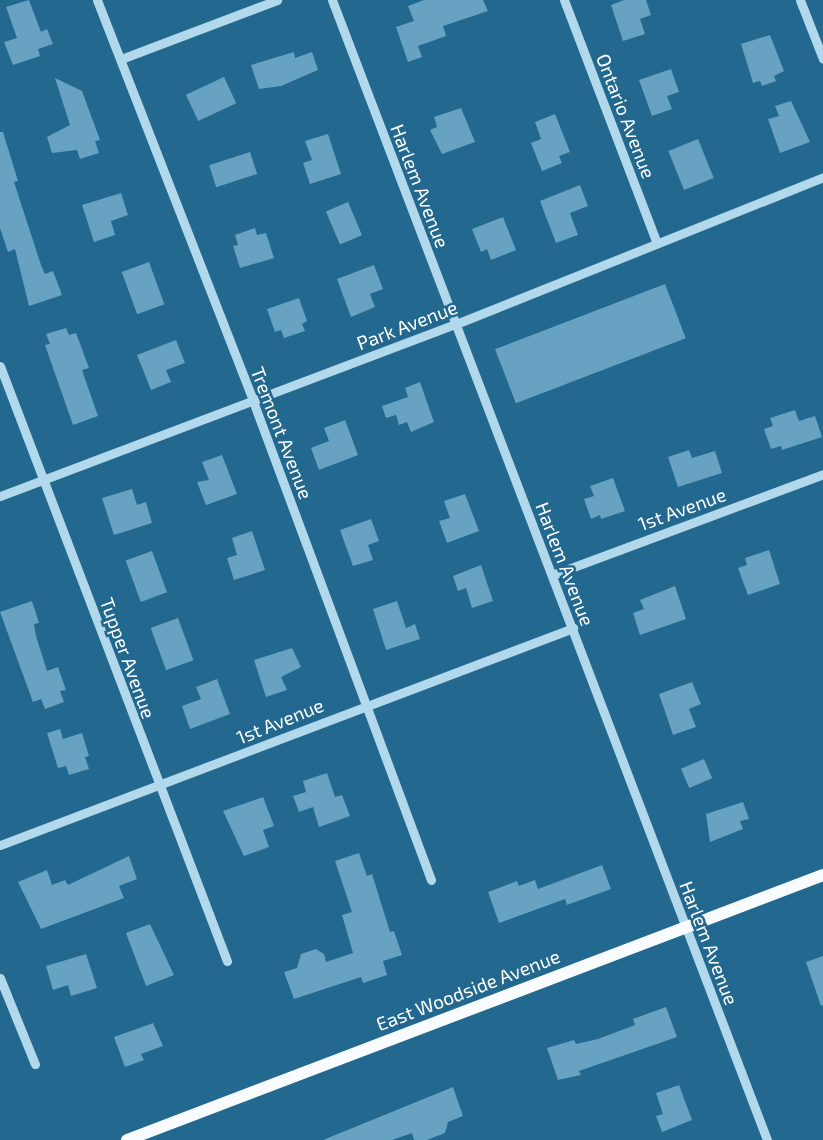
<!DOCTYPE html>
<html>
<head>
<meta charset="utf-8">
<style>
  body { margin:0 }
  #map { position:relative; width:823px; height:1140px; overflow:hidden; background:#22688f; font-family:"Exo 2",sans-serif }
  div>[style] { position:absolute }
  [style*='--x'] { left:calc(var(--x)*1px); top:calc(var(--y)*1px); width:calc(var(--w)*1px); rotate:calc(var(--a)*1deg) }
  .building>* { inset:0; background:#67a2c2; transform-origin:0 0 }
  .minor>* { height:9px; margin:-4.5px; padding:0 4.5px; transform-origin:4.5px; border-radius:4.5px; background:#b2d8ec }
  .major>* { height:12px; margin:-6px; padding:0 6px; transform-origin:6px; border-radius:6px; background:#f8fcff }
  span { translate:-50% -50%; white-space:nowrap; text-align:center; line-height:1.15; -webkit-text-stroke:5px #22688f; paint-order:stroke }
  .street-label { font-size:19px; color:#fff }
</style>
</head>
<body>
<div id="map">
  <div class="building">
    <i style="clip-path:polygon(29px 0,41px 32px,47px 29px,53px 44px,38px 49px,40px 56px,13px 65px,4px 42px,17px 38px,6px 7px)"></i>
    <i style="clip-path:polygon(424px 0,483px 0,488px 11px,443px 26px,446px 36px,418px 46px,422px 57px,408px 62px,396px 27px,414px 21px,408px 6px)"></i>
    <i style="clip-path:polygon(624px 0,646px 0,651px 15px,640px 19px,645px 34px,623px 41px,611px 5px)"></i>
    <i style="clip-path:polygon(770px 35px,784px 71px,774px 76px,776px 81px,762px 86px,760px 81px,753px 83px,741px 44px)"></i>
    <i style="clip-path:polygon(294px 52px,295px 58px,312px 52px,318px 70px,281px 86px,259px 89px,251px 65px)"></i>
    <i style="clip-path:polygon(671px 69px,679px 92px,667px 96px,672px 109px,652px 116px,639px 80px)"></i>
    <i style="left:224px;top:77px;width:29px;height:42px;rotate:65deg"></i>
    <i style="clip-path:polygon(55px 78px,82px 91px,100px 140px,95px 141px,99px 153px,80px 159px,77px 150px,52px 153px,47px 137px,70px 125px)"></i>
    <i style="clip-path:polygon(791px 101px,810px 142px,780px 153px,768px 119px,779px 116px,775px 106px)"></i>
    <i style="clip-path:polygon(461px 108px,475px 142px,442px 154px,430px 130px,437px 127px,434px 117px)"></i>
    <i style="clip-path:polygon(555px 114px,570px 152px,559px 156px,562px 163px,542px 171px,531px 143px,541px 139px,535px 122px)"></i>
    <i style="clip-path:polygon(0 132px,3px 132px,18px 181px,14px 182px,41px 265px,45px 274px,53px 271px,62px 295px,29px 306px,15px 249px,8px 252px,0 228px)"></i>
    <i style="clip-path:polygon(328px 134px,341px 174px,310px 184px,303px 163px,312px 160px,305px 141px)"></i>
    <i style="left:698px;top:139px;width:42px;height:32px;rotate:68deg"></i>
    <i style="left:250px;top:152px;width:23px;height:43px;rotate:72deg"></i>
    <i style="clip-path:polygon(580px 185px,588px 206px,570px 213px,578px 235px,556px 243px,540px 201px)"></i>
    <i style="clip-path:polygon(121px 193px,128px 215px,111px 221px,115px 235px,94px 242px,82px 205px)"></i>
    <i style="left:348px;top:202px;width:36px;height:24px;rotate:67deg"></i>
    <i style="clip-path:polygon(503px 217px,516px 250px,491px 260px,487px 249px,481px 252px,472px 229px)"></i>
    <i style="clip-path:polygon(255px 228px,257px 235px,266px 233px,274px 258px,240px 268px,233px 246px,238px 245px,235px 235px)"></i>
    <i style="left:149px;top:262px;width:45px;height:29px;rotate:70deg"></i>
    <i style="clip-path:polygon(374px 265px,383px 289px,370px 294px,375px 307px,351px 317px,337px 279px)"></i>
    <i style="left:665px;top:284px;width:58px;height:182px;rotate:69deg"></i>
    <i style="clip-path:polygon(299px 298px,307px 321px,302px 324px,305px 331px,284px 338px,281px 330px,275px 332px,267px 309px)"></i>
    <i style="clip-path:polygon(66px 328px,69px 335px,76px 333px,89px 368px,82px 370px,98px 416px,73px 425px,45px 345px,50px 344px,46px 334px)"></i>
    <i style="clip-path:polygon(176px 340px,185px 363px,166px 370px,171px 382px,151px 390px,137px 355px)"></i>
    <i style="clip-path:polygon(420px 382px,434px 422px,411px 432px,407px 422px,399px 425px,396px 415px,386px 418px,382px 406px,408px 397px,405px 388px)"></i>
    <i style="clip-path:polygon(795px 410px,799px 421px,815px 416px,822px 437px,782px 450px,781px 446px,771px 449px,764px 429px,773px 426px,770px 418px)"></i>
    <i style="clip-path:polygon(345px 420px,358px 455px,319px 470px,311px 448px,329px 441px,324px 428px)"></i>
    <i style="clip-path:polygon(689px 450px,692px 458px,715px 451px,722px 473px,678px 487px,668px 457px)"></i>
    <i style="clip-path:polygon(222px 455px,237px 494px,206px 505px,197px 482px,209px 480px,202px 462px)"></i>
    <i style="clip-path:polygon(613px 478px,625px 511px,601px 519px,600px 515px,591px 519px,584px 499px,594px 496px,590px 486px)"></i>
    <i style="clip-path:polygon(132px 489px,137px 505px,146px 502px,152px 523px,114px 535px,102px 498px)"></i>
    <i style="clip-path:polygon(465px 494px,479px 531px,447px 543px,439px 521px,450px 518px,444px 501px)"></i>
    <i style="clip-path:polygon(371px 519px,379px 541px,368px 545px,373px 560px,353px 566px,340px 530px)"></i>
    <i style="clip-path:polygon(252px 531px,265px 570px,234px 580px,227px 558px,237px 555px,232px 538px)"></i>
    <i style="clip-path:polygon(769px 550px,780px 584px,748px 595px,738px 568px,747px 565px,745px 558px)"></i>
    <i style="left:152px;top:551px;width:44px;height:28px;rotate:70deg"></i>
    <i style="clip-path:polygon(481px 565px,493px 601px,472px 608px,466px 588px,458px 591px,453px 576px)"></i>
    <i style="clip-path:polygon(675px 586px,686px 619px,640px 635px,633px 613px,644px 609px,640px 600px)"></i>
    <i style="clip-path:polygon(32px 601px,39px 623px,34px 624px,36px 636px,47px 671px,58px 667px,66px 690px,60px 691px,64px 702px,45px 709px,41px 699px,33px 702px,0 612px)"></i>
    <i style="clip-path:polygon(397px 601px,406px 628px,415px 624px,420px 639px,386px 650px,373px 609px)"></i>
    <i style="left:178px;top:618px;width:45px;height:29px;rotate:70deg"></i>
    <i style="clip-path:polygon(292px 648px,301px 667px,281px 677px,287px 690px,266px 697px,254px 660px)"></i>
    <i style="clip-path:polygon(217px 679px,230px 714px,190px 729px,182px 706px,201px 699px,196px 687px)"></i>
    <i style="clip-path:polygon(692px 682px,701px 704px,689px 709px,696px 727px,673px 735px,659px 694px)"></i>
    <i style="clip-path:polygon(60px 729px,63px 739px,82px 733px,89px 756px,85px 757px,89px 769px,69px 775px,66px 766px,58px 768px,47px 733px)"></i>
    <i style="left:704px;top:759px;width:21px;height:25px;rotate:67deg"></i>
    <i style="clip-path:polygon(327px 773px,335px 797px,342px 795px,350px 816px,319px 827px,313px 807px,299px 812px,293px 796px,306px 792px,303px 781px)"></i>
    <i style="clip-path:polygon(263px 797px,274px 826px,263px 830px,269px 847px,244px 856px,223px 811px)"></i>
    <i style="clip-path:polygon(743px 802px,749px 819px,740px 821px,743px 829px,710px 842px,706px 814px)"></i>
    <i style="clip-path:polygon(359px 853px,367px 876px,372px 874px,390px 932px,394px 931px,402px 955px,383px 961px,387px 975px,363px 983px,361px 977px,294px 999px,284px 972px,297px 968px,301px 954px,316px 949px,324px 954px,326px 962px,353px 953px,342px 915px,352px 912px,335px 861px)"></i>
    <i style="clip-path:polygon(129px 856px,137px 879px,119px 886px,124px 898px,41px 929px,18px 882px,47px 870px,52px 885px,65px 880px,68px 885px)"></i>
    <i style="clip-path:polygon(602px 865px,611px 889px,567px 905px,565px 899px,499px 923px,488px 892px,517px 881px,519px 886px,535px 880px,538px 889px)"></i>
    <i style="clip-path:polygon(150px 924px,174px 975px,146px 986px,126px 933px)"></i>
    <i style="clip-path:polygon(86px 954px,97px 988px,71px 996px,68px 985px,53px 990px,46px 966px)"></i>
    <i style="clip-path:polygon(823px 956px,823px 1005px,821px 1006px,806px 962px)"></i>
    <i style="clip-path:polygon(666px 1007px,677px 1037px,579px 1071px,581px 1075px,558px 1080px,547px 1048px,574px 1040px,576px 1044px,598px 1039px,635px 1025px,633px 1019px)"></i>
    <i style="clip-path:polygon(153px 1023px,163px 1046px,141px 1054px,144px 1060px,125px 1067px,114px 1037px)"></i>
    <i style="clip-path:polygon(679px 1085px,692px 1120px,662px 1132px,656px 1116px,663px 1114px,656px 1093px)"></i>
    <i style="clip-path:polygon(453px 1087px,463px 1116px,448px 1122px,445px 1133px,427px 1140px,414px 1140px,412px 1133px,392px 1140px,323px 1140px)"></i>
  </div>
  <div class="minor">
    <i style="--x:97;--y:0;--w:430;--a:68.7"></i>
    <i style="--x:253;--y:401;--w:511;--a:69.61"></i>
    <i style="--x:332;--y:0;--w:1220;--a:69.11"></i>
    <i style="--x:564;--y:0;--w:260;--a:69.1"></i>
    <i style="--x:800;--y:0;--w:63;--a:68.7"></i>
    <i style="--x:121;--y:59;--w:167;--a:-20.7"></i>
    <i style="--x:0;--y:366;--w:637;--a:69.12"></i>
    <i style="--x:0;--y:496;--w:487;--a:-20.7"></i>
    <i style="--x:456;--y:324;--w:395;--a:-21.8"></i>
    <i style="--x:552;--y:575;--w:289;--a:-20.4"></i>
    <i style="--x:0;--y:845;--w:613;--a:-20.74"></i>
    <i style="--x:0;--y:978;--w:93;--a:67.9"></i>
  </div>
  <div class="major">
    <i style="--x:127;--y:1140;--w:745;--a:-20.84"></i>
  </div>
  <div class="street-label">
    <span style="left:626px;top:116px;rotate:69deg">Ontario Avenue</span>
    <span style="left:420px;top:186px;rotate:69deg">Harlem Avenue</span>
    <span style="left:407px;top:325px;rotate:-21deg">Park Avenue</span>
    <span style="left:282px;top:433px;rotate:69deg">Tremont Avenue</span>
    <span style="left:682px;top:509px;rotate:-20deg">1st Avenue</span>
    <span style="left:565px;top:564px;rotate:69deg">Harlem Avenue</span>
    <span style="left:128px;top:658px;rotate:70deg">Tupper Avenue</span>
    <span style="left:280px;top:721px;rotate:-22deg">1st Avenue</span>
    <span style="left:709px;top:943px;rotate:69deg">Harlem Avenue</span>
    <span style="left:468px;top:990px;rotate:-21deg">East Woodside Avenue</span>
  </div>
</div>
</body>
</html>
